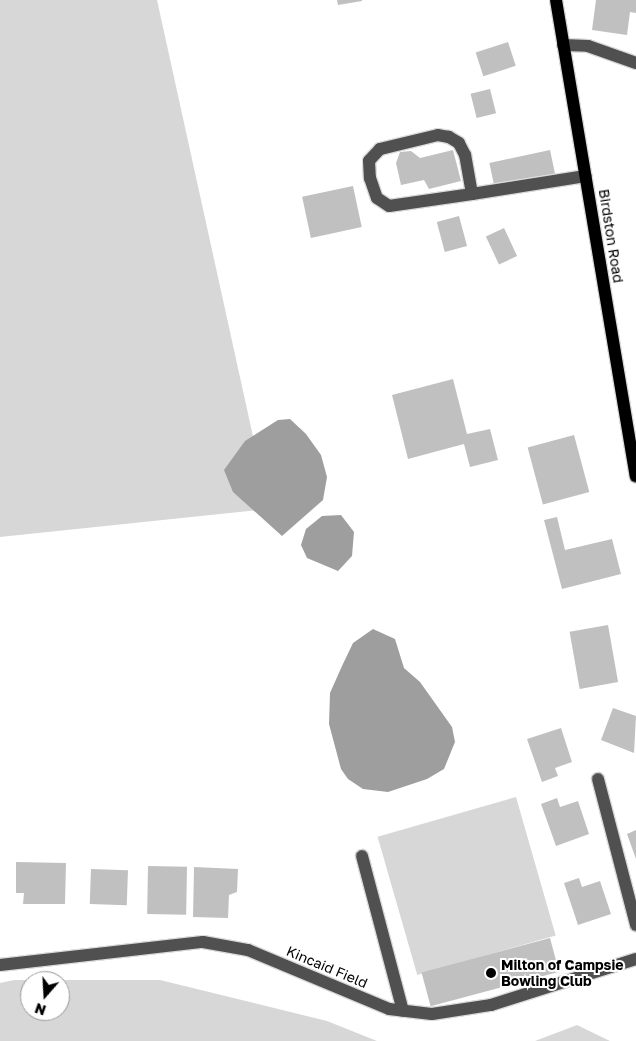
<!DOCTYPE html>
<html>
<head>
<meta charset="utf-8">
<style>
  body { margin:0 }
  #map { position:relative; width:636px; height:1041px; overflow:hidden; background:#fff; font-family:"Golos Text",sans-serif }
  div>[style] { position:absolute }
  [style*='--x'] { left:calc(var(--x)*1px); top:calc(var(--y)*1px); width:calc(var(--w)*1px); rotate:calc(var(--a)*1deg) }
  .green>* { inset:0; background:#d7d7d7; transform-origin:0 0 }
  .water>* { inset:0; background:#9e9e9e }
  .building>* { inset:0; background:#c0c0c0; transform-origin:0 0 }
  .roads { filter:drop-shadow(1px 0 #dbdbdb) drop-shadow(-1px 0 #dbdbdb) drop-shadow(0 1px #dbdbdb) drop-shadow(0 -1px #dbdbdb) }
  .minor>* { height:12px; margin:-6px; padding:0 6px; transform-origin:6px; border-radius:6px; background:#505050 }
  .major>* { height:12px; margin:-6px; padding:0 6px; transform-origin:6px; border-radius:6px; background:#000 }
  .dots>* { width:14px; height:14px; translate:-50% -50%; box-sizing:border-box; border:2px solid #fff; border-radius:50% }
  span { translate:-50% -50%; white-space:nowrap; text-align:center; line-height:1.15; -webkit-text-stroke:4px #fff; paint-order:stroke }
  .street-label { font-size:14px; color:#000 }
  .poi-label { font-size:14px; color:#000; font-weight:700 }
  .left { translate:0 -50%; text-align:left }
  .north { position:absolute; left:20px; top:971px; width:50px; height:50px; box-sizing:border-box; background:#fff; border:1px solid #999; border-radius:50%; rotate:199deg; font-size:14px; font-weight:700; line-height:20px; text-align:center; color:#000 }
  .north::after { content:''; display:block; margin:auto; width:18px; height:22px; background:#000; clip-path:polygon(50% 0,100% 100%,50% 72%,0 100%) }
</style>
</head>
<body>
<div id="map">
  <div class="green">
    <i style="clip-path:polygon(0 0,157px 0,269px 509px,0 537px)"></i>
    <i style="left:516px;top:797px;width:144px;height:144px;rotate:74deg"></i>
    <i style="clip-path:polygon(evenodd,14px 980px,160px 980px,327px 1021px,377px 1041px,0 1041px,0 983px,14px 980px,30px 981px,60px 981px,60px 1011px,30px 1011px,30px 981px)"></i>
    <i style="clip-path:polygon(577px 1025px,610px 1041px,535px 1041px)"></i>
  </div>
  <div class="water">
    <i style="clip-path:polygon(290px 419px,306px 434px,321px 455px,327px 477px,323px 500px,282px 536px,233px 492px,224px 470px,245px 441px,278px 420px)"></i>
    <i style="clip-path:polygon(341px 515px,354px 532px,352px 556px,338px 571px,307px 558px,301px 545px,306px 529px,322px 516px)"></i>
    <i style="clip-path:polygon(373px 629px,395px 639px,404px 668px,420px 682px,452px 727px,455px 742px,444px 769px,427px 779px,388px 792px,363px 789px,348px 779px,341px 769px,329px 724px,330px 693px,342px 666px,353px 643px)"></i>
  </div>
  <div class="building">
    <i style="clip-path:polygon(337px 0,362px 0,362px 1px,338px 5px)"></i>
    <i style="clip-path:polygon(596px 0,636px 0,636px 13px,630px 12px,627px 35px,592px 30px)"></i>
    <i style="left:508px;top:42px;width:25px;height:34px;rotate:72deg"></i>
    <i style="left:490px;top:89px;width:25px;height:20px;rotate:76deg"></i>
    <i style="clip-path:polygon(453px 150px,461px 181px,429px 189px,424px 180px,401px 185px,396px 163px,400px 152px,411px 151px,420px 158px)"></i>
    <i style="left:550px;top:150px;width:24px;height:62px;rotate:78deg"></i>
    <i style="left:353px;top:186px;width:42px;height:52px;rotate:78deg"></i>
    <i style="left:459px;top:216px;width:31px;height:23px;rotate:75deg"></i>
    <i style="left:504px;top:228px;width:31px;height:20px;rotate:65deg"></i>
    <i style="clip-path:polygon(453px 379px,467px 434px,490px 429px,498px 460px,470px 467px,464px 444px,408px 459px,392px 395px)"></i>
    <i style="left:574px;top:435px;width:59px;height:48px;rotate:75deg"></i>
    <i style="clip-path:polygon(557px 517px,565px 550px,612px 539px,621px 574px,562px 589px,544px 520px)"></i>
    <i style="left:608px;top:625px;width:58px;height:39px;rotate:80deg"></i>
    <i style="clip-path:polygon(613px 708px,636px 716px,634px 753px,601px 740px)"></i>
    <i style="clip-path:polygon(561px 728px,572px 762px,555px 768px,558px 776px,542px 782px,527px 739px)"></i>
    <i style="clip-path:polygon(557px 798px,560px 807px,578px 801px,589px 834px,556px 846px,541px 804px)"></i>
    <i style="clip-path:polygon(636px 830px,636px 859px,627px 834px)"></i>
    <i style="clip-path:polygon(16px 862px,66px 863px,65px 904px,23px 904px,24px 893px,16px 893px)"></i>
    <i style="left:148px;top:866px;width:39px;height:48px;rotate:1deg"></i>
    <i style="clip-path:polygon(194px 867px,238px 869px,237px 892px,229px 895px,228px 918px,193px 917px)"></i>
    <i style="left:91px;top:869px;width:37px;height:35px;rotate:2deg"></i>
    <i style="clip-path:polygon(579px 878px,582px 887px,600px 881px,611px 914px,578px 925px,564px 883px)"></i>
    <i style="left:550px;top:938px;width:35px;height:133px;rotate:75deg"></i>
  </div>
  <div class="roads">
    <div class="minor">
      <i style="--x:563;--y:45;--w:25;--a:2"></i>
      <i style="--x:588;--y:46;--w:51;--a:19.5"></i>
      <i style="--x:472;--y:194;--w:40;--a:-100"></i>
      <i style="--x:465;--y:155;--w:13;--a:-117"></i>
      <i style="--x:459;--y:143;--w:12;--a:-149"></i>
      <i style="--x:449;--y:137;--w:11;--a:-170"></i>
      <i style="--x:438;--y:135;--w:60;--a:166.4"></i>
      <i style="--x:380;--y:149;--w:16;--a:133"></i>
      <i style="--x:369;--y:161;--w:17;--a:87"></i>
      <i style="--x:370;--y:178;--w:21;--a:71"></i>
      <i style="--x:377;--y:198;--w:14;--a:34"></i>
      <i style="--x:389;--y:206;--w:84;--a:-8.2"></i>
      <i style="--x:472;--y:194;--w:115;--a:-9"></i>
      <i style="--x:598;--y:779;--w:151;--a:75.4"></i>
      <i style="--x:362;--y:856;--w:160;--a:75.2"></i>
      <i style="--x:0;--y:965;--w:204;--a:-6.5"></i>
      <i style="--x:203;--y:942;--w:46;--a:10.1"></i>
      <i style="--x:248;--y:950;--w:153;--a:22.7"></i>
      <i style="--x:389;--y:1009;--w:43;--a:6.6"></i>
      <i style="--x:432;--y:1014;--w:60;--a:-8.7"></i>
      <i style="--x:491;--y:1005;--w:152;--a:-17.6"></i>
    </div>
    <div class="major">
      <i style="--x:556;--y:0;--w:483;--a:80.5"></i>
    </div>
  </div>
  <div class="dots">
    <i style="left:491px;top:973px;background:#000"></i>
  </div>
  <div class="street-label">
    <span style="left:611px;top:236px;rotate:81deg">Birdston Road</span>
    <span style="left:327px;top:967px;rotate:23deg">Kincaid Field</span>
  </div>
  <div class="poi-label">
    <span class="left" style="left:501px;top:973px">Milton of Campsie<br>Bowling Club</span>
  </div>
  <div class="north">N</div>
</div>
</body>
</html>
